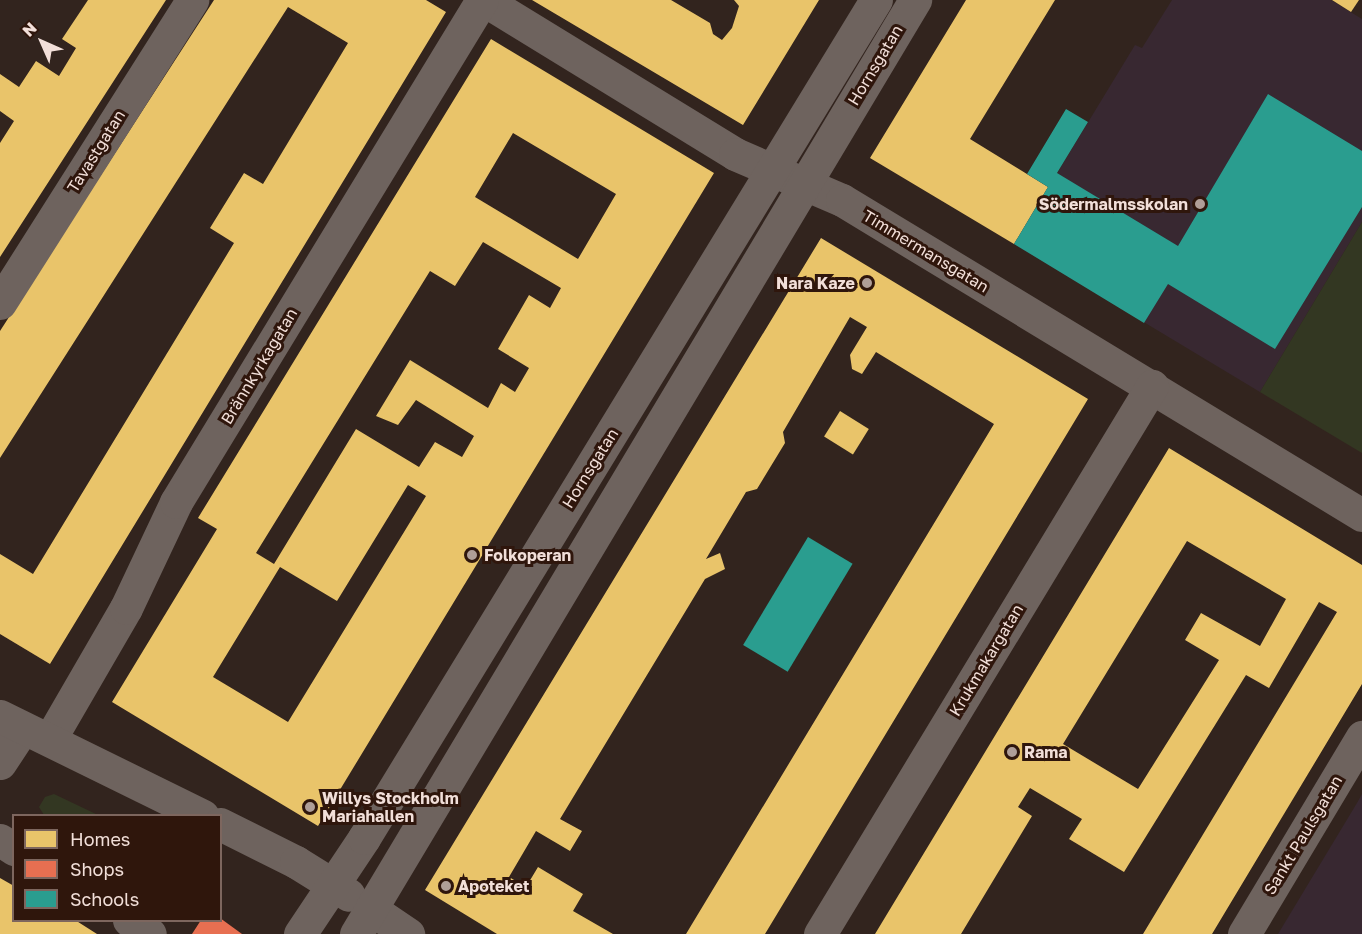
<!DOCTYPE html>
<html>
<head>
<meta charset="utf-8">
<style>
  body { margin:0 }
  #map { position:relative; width:1362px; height:934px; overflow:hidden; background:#32241e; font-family:"Golos Text",sans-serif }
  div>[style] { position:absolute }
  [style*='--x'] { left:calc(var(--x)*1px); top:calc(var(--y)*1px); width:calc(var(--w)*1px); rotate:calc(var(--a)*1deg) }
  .commercial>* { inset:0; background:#382831 }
  .green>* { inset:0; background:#333722 }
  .homes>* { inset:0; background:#e9c46a; transform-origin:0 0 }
  .shops>* { inset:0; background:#e76f51 }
  .schools>* { inset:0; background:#2a9d8f; transform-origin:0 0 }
  .minor>* { height:33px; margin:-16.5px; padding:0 16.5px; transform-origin:16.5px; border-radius:16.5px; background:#6e635e }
  .tertiary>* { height:33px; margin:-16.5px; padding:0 16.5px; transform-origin:16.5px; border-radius:16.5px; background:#6e635e }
  .dots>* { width:16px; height:16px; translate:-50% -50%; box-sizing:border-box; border:3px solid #2f160c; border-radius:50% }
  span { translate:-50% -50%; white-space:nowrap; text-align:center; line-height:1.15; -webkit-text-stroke:6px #2f160c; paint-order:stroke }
  .street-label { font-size:16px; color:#f2dfd9 }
  .poi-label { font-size:16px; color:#f2dfd9; font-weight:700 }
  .right { translate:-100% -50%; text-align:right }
  .left { translate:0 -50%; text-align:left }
  .legend { position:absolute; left:12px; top:814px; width:210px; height:108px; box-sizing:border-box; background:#2f160c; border:2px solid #7d665e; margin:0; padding:8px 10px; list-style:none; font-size:18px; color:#f2dfd9 }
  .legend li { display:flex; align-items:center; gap:12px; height:30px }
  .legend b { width:30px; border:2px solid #7d665e }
  .north { position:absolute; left:12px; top:12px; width:60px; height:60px; -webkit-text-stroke:4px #2f160c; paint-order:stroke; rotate:315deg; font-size:16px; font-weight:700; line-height:24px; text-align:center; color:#f2dfd9 }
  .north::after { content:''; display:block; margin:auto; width:21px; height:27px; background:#f2dfd9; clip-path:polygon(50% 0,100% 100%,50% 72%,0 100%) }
</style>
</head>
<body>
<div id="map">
  <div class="commercial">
    <i style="clip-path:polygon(1172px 0,1331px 0,1362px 19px,1362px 222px,1260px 392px,1014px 244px,1135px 45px,1142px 48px)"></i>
    <i style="clip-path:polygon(1362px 794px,1362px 934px,1278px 934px,1357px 803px)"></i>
  </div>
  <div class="green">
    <i style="clip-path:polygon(1362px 222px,1362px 453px,1260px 392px)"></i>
    <i style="clip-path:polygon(54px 794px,98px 815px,44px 815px,39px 807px,45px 797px)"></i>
  </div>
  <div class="homes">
    <i style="clip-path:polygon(88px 0,166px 0,0 257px,0 143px,14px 121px,0 111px,0 74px,19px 87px,36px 61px,59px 76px,76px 48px,62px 39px)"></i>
    <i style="clip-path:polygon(214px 0,426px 0,446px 12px,50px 664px,0 634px,0 554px,33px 574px,234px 243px,210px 228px,244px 173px,263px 184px,348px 43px,288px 7px,0 458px,0 331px)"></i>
    <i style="clip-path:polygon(532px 0,671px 0,710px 23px,713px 34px,722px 40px,732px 28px,739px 6px,734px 0,819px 0,743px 125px)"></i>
    <i style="clip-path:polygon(966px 0,1055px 0,970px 139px,1048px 187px,1014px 244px,870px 158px)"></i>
    <i style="clip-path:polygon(1332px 0,1359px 0,1351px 12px)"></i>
    <i style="clip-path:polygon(evenodd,491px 39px,714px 173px,318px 826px,112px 702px,217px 529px,198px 518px,491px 39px,513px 133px,616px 194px,578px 259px,475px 197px,513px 133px,491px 39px,483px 242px,561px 288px,550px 308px,529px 295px,498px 349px,529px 368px,515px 392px,501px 383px,488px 408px,410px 360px,376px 416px,398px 425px,416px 400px,474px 436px,462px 457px,435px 442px,419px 467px,356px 429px,274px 564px,256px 553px,430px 271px,455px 286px,483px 242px,491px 39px,408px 485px,426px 496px,288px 722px,213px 677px,280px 567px,337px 601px,408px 485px)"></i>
    <i style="clip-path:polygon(821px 238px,1088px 399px,765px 934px,686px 934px,994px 424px,876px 352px,862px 374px,852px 369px,850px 355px,867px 327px,850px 317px,783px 432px,785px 443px,757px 489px,746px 492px,706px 559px,720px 553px,725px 569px,705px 579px,560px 819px,582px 831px,570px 851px,536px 831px,509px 877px,526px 887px,538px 867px,583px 894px,573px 911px,613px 934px,497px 934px,425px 890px)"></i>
    <i style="left:840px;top:411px;width:34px;height:30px;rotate:32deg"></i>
    <i style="clip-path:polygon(evenodd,1169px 448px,1362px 565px,1362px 684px,1212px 934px,1143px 934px,1337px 612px,1319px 602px,1269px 688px,1246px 675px,1124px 872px,1069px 839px,1082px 819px,1030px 788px,1018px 807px,1032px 816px,961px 934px,875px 934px,1169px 448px,1187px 541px,1286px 599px,1260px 646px,1201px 613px,1185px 640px,1219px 660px,1138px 789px,1063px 744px,1187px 541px)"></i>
    <i style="clip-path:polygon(0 878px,14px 886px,14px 920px,75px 920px,97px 934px,0 934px)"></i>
  </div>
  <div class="shops">
    <i style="clip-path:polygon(220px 918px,242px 934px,192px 934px,201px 920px,220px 920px)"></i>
  </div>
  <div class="schools">
    <i style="clip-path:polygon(1268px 94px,1362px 151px,1362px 207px,1275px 349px,1168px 284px,1144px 323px,1014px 244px,1048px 187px,1027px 174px,1066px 109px,1088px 122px,1057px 173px,1178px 246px)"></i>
    <i style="left:808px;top:537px;width:52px;height:126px;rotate:31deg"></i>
  </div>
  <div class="minor">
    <i style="--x:484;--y:0;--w:294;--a:31.5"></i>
    <i style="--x:735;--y:154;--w:116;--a:23.3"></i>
    <i style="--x:842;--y:200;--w:608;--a:31.21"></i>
    <i style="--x:0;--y:303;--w:359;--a:-57.6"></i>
    <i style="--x:50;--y:739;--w:151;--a:-59.9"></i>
    <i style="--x:126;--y:608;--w:117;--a:-64.7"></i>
    <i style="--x:176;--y:502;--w:588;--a:-58.64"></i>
    <i style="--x:0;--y:763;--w:42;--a:-56.7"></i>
    <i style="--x:0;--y:840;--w:17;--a:33"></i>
    <i style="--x:371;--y:909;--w:45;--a:34"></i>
    <i style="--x:129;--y:920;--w:25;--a:34"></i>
    <i style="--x:820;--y:934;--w:641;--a:-58.79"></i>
    <i style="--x:1244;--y:934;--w:230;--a:-59.1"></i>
  </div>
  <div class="tertiary">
    <i style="--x:0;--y:716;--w:226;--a:26.2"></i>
    <i style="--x:220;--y:824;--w:85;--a:26.6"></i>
    <i style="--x:296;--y:862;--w:62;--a:31.9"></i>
    <i style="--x:300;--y:934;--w:115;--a:-56.3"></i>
    <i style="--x:364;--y:838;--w:982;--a:-58.58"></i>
    <i style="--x:356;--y:934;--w:1089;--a:-59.1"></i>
  </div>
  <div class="dots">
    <i style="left:1200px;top:204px;background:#af9e98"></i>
    <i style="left:867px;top:283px;background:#af9e98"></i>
    <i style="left:472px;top:555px;background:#af9e98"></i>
    <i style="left:1012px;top:752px;background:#af9e98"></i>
    <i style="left:310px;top:807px;background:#af9e98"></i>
    <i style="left:446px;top:886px;background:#af9e98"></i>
  </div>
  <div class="street-label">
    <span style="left:875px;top:65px;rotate:-59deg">Hornsgatan</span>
    <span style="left:96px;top:151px;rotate:-58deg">Tavastgatan</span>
    <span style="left:926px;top:251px;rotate:31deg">Timmermansgatan</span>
    <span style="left:259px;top:366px;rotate:-59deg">Brännkyrkagatan</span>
    <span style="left:590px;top:468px;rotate:-58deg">Hornsgatan</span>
    <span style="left:986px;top:660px;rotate:-59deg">Krukmakargatan</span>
    <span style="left:1303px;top:835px;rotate:-59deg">Sankt Paulsgatan</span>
  </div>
  <div class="poi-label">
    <span class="right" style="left:1188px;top:204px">Södermalmsskolan</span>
    <span class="right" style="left:855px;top:283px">Nara Kaze</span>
    <span class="left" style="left:484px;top:555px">Folkoperan</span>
    <span class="left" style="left:1024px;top:752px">Rama</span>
    <span class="left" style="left:322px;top:807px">Willys Stockholm<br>Mariahallen</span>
    <span class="left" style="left:458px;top:886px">Apoteket</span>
  </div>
  <ul class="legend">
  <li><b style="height:16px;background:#e9c46a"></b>Homes</li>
  <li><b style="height:16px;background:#e76f51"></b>Shops</li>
  <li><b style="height:16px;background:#2a9d8f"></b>Schools</li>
  </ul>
  <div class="north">N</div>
</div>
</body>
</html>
